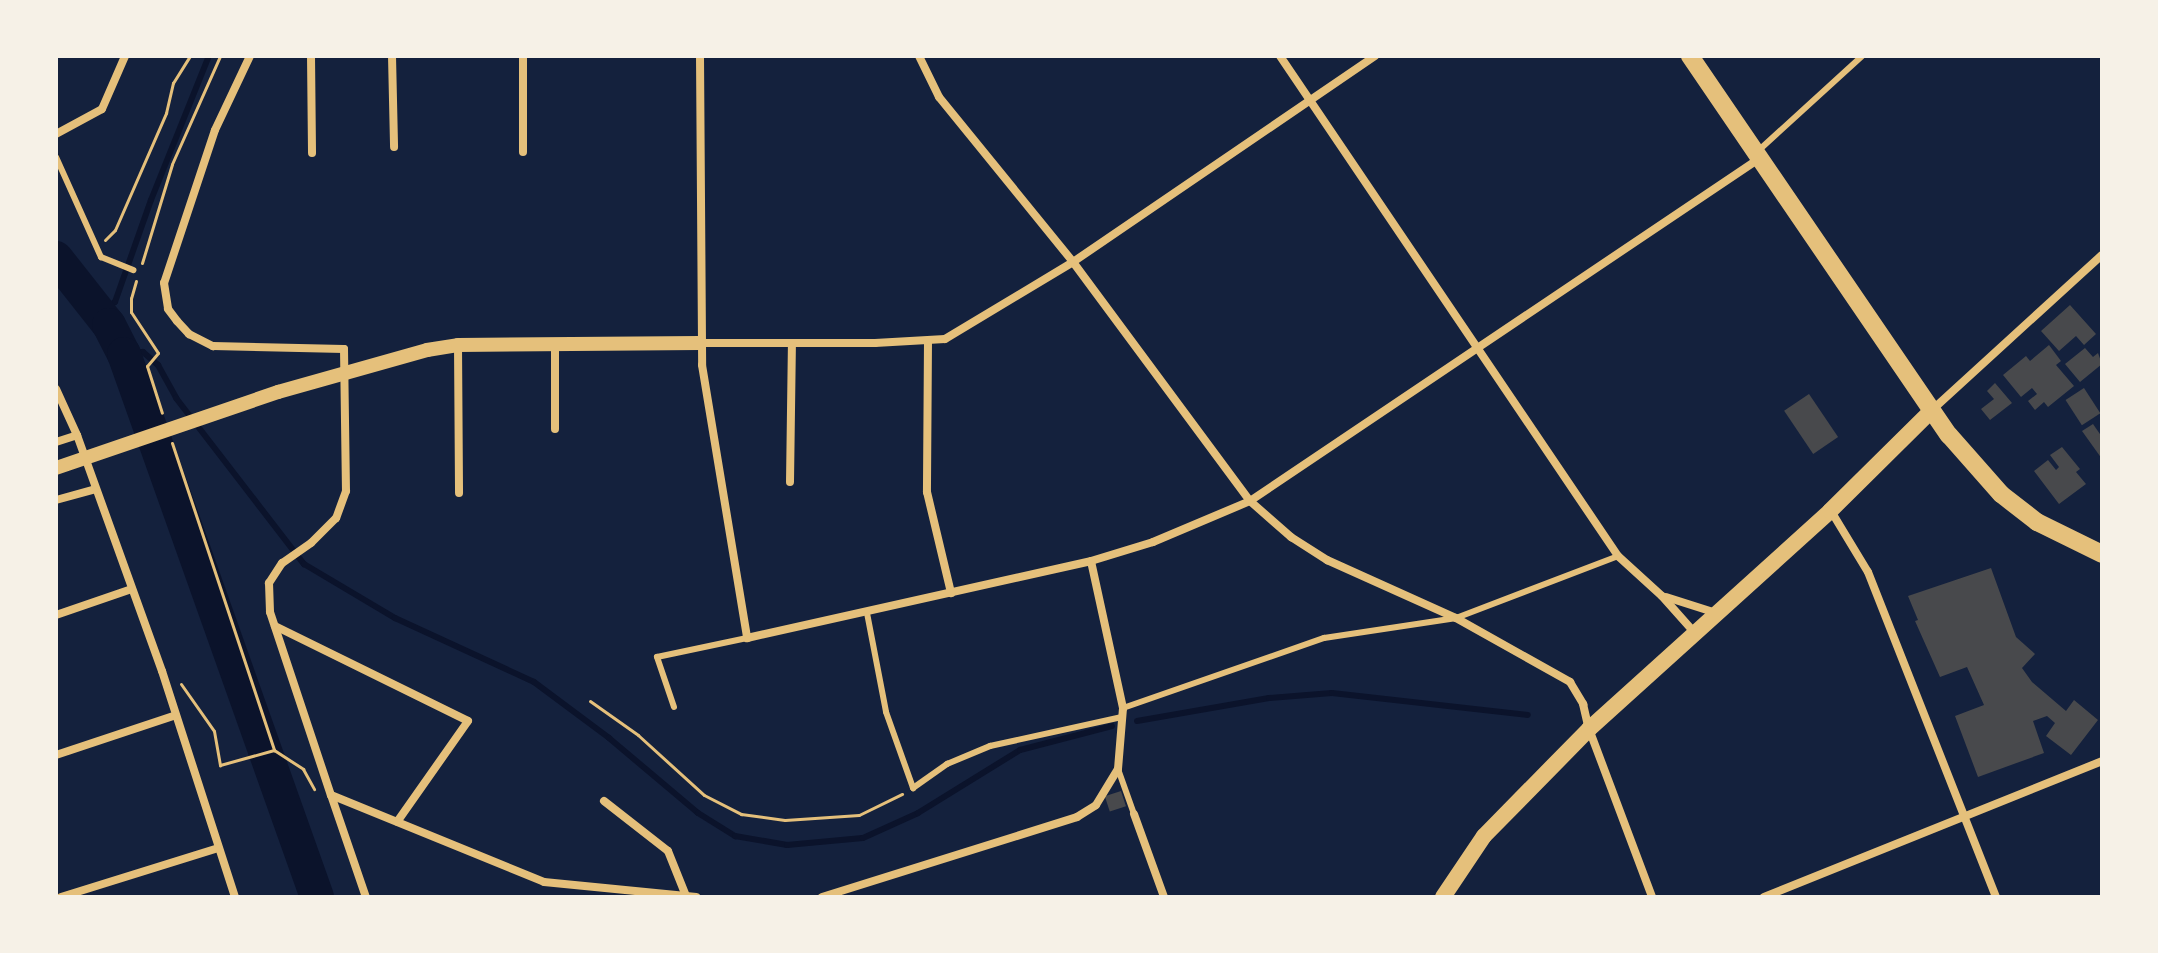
<!DOCTYPE html>
<html>
<head>
<meta charset="utf-8">
<style>
  body { margin:0 }
  #map { position:relative; width:2158px; height:953px; overflow:hidden; background:#14213d; font-family:Barlow,sans-serif }
  div>[style] { position:absolute }
  [style*='--x'] { left:calc(var(--x)*1px); top:calc(var(--y)*1px); width:calc(var(--w)*1px); rotate:calc(var(--a)*1deg) }
  .stream>* { height:6px; margin:-3px; padding:0 3px; transform-origin:3px; border-radius:3px; background:#0b132b }
  .river>* { height:34px; margin:-17px; padding:0 17px; transform-origin:17px; border-radius:17px; background:#0b132b }
  .building>* { inset:0; background:#48494c; transform-origin:0 0 }
  .path>* { height:3px; margin:-1.5px; padding:0 1.5px; transform-origin:1.5px; border-radius:1.5px; background:#e5c07b }
  .service>* { height:6px; margin:-3px; padding:0 3px; transform-origin:3px; border-radius:3px; background:#e5c07b }
  .minor>* { height:8px; margin:-4px; padding:0 4px; transform-origin:4px; border-radius:4px; background:#e5c07b }
  .tertiary>* { height:14px; margin:-7px; padding:0 7px; transform-origin:7px; border-radius:7px; background:#e5c07b }
  .secondary>* { height:16px; margin:-8px; padding:0 8px; transform-origin:8px; border-radius:8px; background:#e5c07b }
  .primary>* { height:18px; margin:-9px; padding:0 9px; transform-origin:9px; border-radius:9px; background:#e5c07b }
  span { translate:-50% -50%; white-space:nowrap; text-align:center; line-height:1.15; -webkit-text-stroke:8px #f6f1e7; paint-order:stroke }
  .frame { position:absolute; inset:0; border:58px solid #f6f1e7; pointer-events:none }
</style>
</head>
<body>
<div id="map">
  <div class="stream">
    <i style="--x:100;--y:312;--w:18;--a:-34"></i>
    <i style="--x:115;--y:302;--w:108;--a:-70.6"></i>
    <i style="--x:151;--y:200;--w:155;--a:-68.1"></i>
    <i style="--x:124;--y:354;--w:19;--a:-6"></i>
    <i style="--x:143;--y:352;--w:20;--a:41"></i>
    <i style="--x:158;--y:365;--w:38;--a:61"></i>
    <i style="--x:176;--y:398;--w:210;--a:52.4"></i>
    <i style="--x:304;--y:564;--w:106;--a:30.7"></i>
    <i style="--x:395;--y:618;--w:153;--a:24.7"></i>
    <i style="--x:534;--y:682;--w:94;--a:36.7"></i>
    <i style="--x:609;--y:738;--w:116;--a:40.1"></i>
    <i style="--x:698;--y:813;--w:44;--a:31.9"></i>
    <i style="--x:735;--y:836;--w:53;--a:9.8"></i>
    <i style="--x:787;--y:845;--w:76;--a:-5.3"></i>
    <i style="--x:863;--y:838;--w:60;--a:-24.4"></i>
    <i style="--x:918;--y:813;--w:120;--a:-31.7"></i>
    <i style="--x:1020;--y:750;--w:95;--a:-14.6"></i>
    <i style="--x:1137;--y:721;--w:134;--a:-9.9"></i>
    <i style="--x:1269;--y:698;--w:63;--a:-4.5"></i>
    <i style="--x:1332;--y:693;--w:197;--a:6.4"></i>
  </div>
  <div class="river">
    <i style="--x:56;--y:258;--w:85;--a:51.7"></i>
    <i style="--x:109;--y:325;--w:33;--a:63"></i>
    <i style="--x:124;--y:354;--w:576;--a:70.43"></i>
  </div>
  <div class="building">
    <i style="clip-path:polygon(2070px 305px,2096px 334px,2084px 345px,2076px 336px,2059px 351px,2041px 331px)"></i>
    <i style="clip-path:polygon(2049px 345px,2061px 361px,2056px 365px,2074px 386px,2048px 407px,2044px 402px,2035px 410px,2028px 401px,2037px 394px,2032px 388px,2021px 397px,2003px 375px,2026px 356px,2030px 361px)"></i>
    <i style="clip-path:polygon(2085px 348px,2093px 357px,2098px 353px,2102px 364px,2080px 382px,2065px 364px)"></i>
    <i style="clip-path:polygon(1995px 383px,2012px 403px,1990px 420px,1981px 409px,1994px 399px,1987px 391px)"></i>
    <i style="left:2084px;top:388px;width:30px;height:22px;rotate:57deg"></i>
    <i style="left:1809px;top:394px;width:52px;height:30px;rotate:56deg"></i>
    <i style="clip-path:polygon(2093px 424px,2102px 437px,2102px 459px,2082px 431px)"></i>
    <i style="clip-path:polygon(2062px 447px,2080px 469px,2076px 472px,2086px 484px,2059px 504px,2034px 471px,2048px 460px,2056px 470px,2059px 467px,2050px 455px)"></i>
    <i style="clip-path:polygon(1991px 568px,2016px 637px,2035px 654px,2022px 668px,2032px 682px,2066px 711px,2074px 700px,2098px 720px,2071px 755px,2046px 736px,2055px 723px,2047px 716px,2033px 721px,2044px 753px,1978px 777px,1955px 716px,1984px 705px,1967px 667px,1940px 677px,1915px 621px,1918px 620px,1908px 596px)"></i>
    <i style="left:1121px;top:791px;width:16px;height:17px;rotate:72deg"></i>
  </div>
  <div class="path">
    <i style="--x:105;--y:240;--w:14;--a:-45"></i>
    <i style="--x:115;--y:230;--w:128;--a:-66.4"></i>
    <i style="--x:166;--y:113;--w:31;--a:-77"></i>
    <i style="--x:173;--y:83;--w:32;--a:-58"></i>
    <i style="--x:142;--y:263;--w:103;--a:-73.1"></i>
    <i style="--x:172;--y:164;--w:118;--a:-66"></i>
    <i style="--x:136;--y:281;--w:18;--a:106"></i>
    <i style="--x:131;--y:298;--w:14;--a:90"></i>
    <i style="--x:131;--y:312;--w:49;--a:56.6"></i>
    <i style="--x:158;--y:353;--w:17;--a:130"></i>
    <i style="--x:147;--y:366;--w:49;--a:72.3"></i>
    <i style="--x:172;--y:443;--w:324;--a:71.6"></i>
    <i style="--x:274;--y:750;--w:35;--a:33"></i>
    <i style="--x:303;--y:769;--w:23;--a:61"></i>
    <i style="--x:181;--y:684;--w:57;--a:54.9"></i>
    <i style="--x:214;--y:731;--w:35;--a:80"></i>
    <i style="--x:220;--y:765;--w:56;--a:-15.5"></i>
    <i style="--x:590;--y:701;--w:59;--a:35.3"></i>
    <i style="--x:638;--y:735;--w:89;--a:42.3"></i>
    <i style="--x:704;--y:795;--w:42;--a:27.2"></i>
    <i style="--x:741;--y:814;--w:44;--a:7.8"></i>
    <i style="--x:785;--y:820;--w:74;--a:-3.9"></i>
    <i style="--x:859;--y:815;--w:48;--a:-26"></i>
  </div>
  <div class="service">
    <i style="--x:1758;--y:151;--w:141;--a:-42.4"></i>
    <i style="--x:56;--y:157;--w:110;--a:65.8"></i>
    <i style="--x:101;--y:257;--w:35;--a:22"></i>
    <i style="--x:867;--y:613;--w:101;--a:79.1"></i>
    <i style="--x:886;--y:712;--w:81;--a:70.4"></i>
    <i style="--x:913;--y:788;--w:42;--a:-35.2"></i>
    <i style="--x:947;--y:764;--w:47;--a:-22.7"></i>
    <i style="--x:990;--y:746;--w:135;--a:-12.4"></i>
    <i style="--x:674;--y:707;--w:53;--a:-108.8"></i>
    <i style="--x:657;--y:657;--w:92;--a:-11.9"></i>
    <i style="--x:1123;--y:708;--w:213;--a:-19.2"></i>
    <i style="--x:1324;--y:638;--w:134;--a:-8.6"></i>
    <i style="--x:1456;--y:618;--w:173;--a:-20.9"></i>
    <i style="--x:1118;--y:769;--w:48;--a:70.4"></i>
  </div>
  <div class="minor">
    <i style="--x:250;--y:56;--w:82;--a:115.3"></i>
    <i style="--x:215;--y:130;--w:161;--a:108.4"></i>
    <i style="--x:164;--y:283;--w:26;--a:81"></i>
    <i style="--x:168;--y:309;--w:15;--a:53"></i>
    <i style="--x:177;--y:321;--w:18;--a:47"></i>
    <i style="--x:189;--y:334;--w:27;--a:27"></i>
    <i style="--x:213;--y:346;--w:131;--a:1.3"></i>
    <i style="--x:344;--y:349;--w:142;--a:89.2"></i>
    <i style="--x:346;--y:491;--w:29;--a:110"></i>
    <i style="--x:336;--y:518;--w:35;--a:135"></i>
    <i style="--x:311;--y:543;--w:35;--a:145"></i>
    <i style="--x:282;--y:563;--w:24;--a:123"></i>
    <i style="--x:269;--y:583;--w:29;--a:88"></i>
    <i style="--x:270;--y:612;--w:193;--a:71.6"></i>
    <i style="--x:331;--y:795;--w:230;--a:22.2"></i>
    <i style="--x:544;--y:882;--w:153;--a:5.6"></i>
    <i style="--x:311;--y:56;--w:97;--a:89.4"></i>
    <i style="--x:392;--y:56;--w:91;--a:88.7"></i>
    <i style="--x:523;--y:56;--w:96;--a:90"></i>
    <i style="--x:700;--y:56;--w:309;--a:89.6"></i>
    <i style="--x:702;--y:365;--w:277;--a:80.6"></i>
    <i style="--x:747;--y:638;--w:353;--a:-12.6"></i>
    <i style="--x:1091;--y:561;--w:65;--a:-17"></i>
    <i style="--x:1153;--y:542;--w:105;--a:-22.9"></i>
    <i style="--x:1250;--y:501;--w:615;--a:-33.92"></i>
    <i style="--x:919;--y:56;--w:46;--a:64"></i>
    <i style="--x:939;--y:97;--w:213;--a:50.9"></i>
    <i style="--x:1073;--y:262;--w:297;--a:53.5"></i>
    <i style="--x:1250;--y:501;--w:55;--a:41.3"></i>
    <i style="--x:1291;--y:537;--w:43;--a:32.6"></i>
    <i style="--x:1327;--y:560;--w:141;--a:24.2"></i>
    <i style="--x:1456;--y:618;--w:131;--a:29.3"></i>
    <i style="--x:1570;--y:682;--w:26;--a:59"></i>
    <i style="--x:1583;--y:704;--w:26;--a:77"></i>
    <i style="--x:1589;--y:729;--w:179;--a:69.4"></i>
    <i style="--x:1280;--y:56;--w:604;--a:55.94"></i>
    <i style="--x:1618;--y:556;--w:59;--a:42.3"></i>
    <i style="--x:1662;--y:596;--w:48;--a:48.4"></i>
    <i style="--x:56;--y:134;--w:52;--a:-28.5"></i>
    <i style="--x:102;--y:109;--w:58;--a:-66.5"></i>
    <i style="--x:928;--y:341;--w:151;--a:90.4"></i>
    <i style="--x:927;--y:492;--w:104;--a:76.6"></i>
    <i style="--x:700;--y:343;--w:175;--a:0"></i>
    <i style="--x:875;--y:343;--w:70;--a:-3.3"></i>
    <i style="--x:945;--y:339;--w:149;--a:-31"></i>
    <i style="--x:1073;--y:262;--w:366;--a:-34.3"></i>
    <i style="--x:458;--y:345;--w:148;--a:89.6"></i>
    <i style="--x:56;--y:389;--w:51;--a:65.5"></i>
    <i style="--x:77;--y:435;--w:251;--a:70.2"></i>
    <i style="--x:162;--y:671;--w:237;--a:72.1"></i>
    <i style="--x:1931;--y:411;--w:231;--a:-42.4"></i>
    <i style="--x:555;--y:429;--w:83;--a:-90"></i>
    <i style="--x:56;--y:442;--w:22;--a:-18"></i>
    <i style="--x:790;--y:482;--w:139;--a:-89.2"></i>
    <i style="--x:56;--y:500;--w:41;--a:-15.4"></i>
    <i style="--x:1831;--y:511;--w:71;--a:58.8"></i>
    <i style="--x:1868;--y:572;--w:349;--a:68.5"></i>
    <i style="--x:1666;--y:597;--w:52;--a:17.7"></i>
    <i style="--x:56;--y:615;--w:80;--a:-18.9"></i>
    <i style="--x:275;--y:626;--w:215;--a:26.2"></i>
    <i style="--x:468;--y:721;--w:123;--a:125.1"></i>
    <i style="--x:56;--y:755;--w:126;--a:-18.4"></i>
    <i style="--x:331;--y:795;--w:108;--a:71.1"></i>
    <i style="--x:604;--y:801;--w:81;--a:38"></i>
    <i style="--x:668;--y:851;--w:48;--a:68.2"></i>
    <i style="--x:1134;--y:814;--w:88;--a:70.1"></i>
    <i style="--x:61;--y:897;--w:164;--a:-17.3"></i>
    <i style="--x:822;--y:897;--w:267;--a:-17.4"></i>
    <i style="--x:1077;--y:817;--w:22;--a:-32"></i>
    <i style="--x:1096;--y:805;--w:42;--a:-58.6"></i>
    <i style="--x:1118;--y:769;--w:61;--a:-85.3"></i>
    <i style="--x:1123;--y:708;--w:150;--a:-102.3"></i>
    <i style="--x:1764;--y:897;--w:364;--a:-21.9"></i>
  </div>
  <div class="tertiary">
    <i style="--x:56;--y:468;--w:235;--a:-18.9"></i>
    <i style="--x:278;--y:392;--w:155;--a:-15.7"></i>
    <i style="--x:427;--y:350;--w:31;--a:-9"></i>
    <i style="--x:458;--y:345;--w:242;--a:-0.5"></i>
  </div>
  <div class="secondary">
    <i style="--x:1443;--y:897;--w:73;--a:-56.1"></i>
    <i style="--x:1484;--y:836;--w:150;--a:-45.5"></i>
    <i style="--x:1589;--y:729;--w:325;--a:-42.1"></i>
    <i style="--x:1830;--y:511;--w:142;--a:-44.7"></i>
  </div>
  <div class="primary">
    <i style="--x:1690;--y:56;--w:459;--a:55.7"></i>
    <i style="--x:1949;--y:435;--w:79;--a:48.6"></i>
    <i style="--x:2001;--y:494;--w:46;--a:37.9"></i>
    <i style="--x:2037;--y:522;--w:72;--a:26.2"></i>
  </div>
  <div class="frame"></div>
</div>
</body>
</html>
